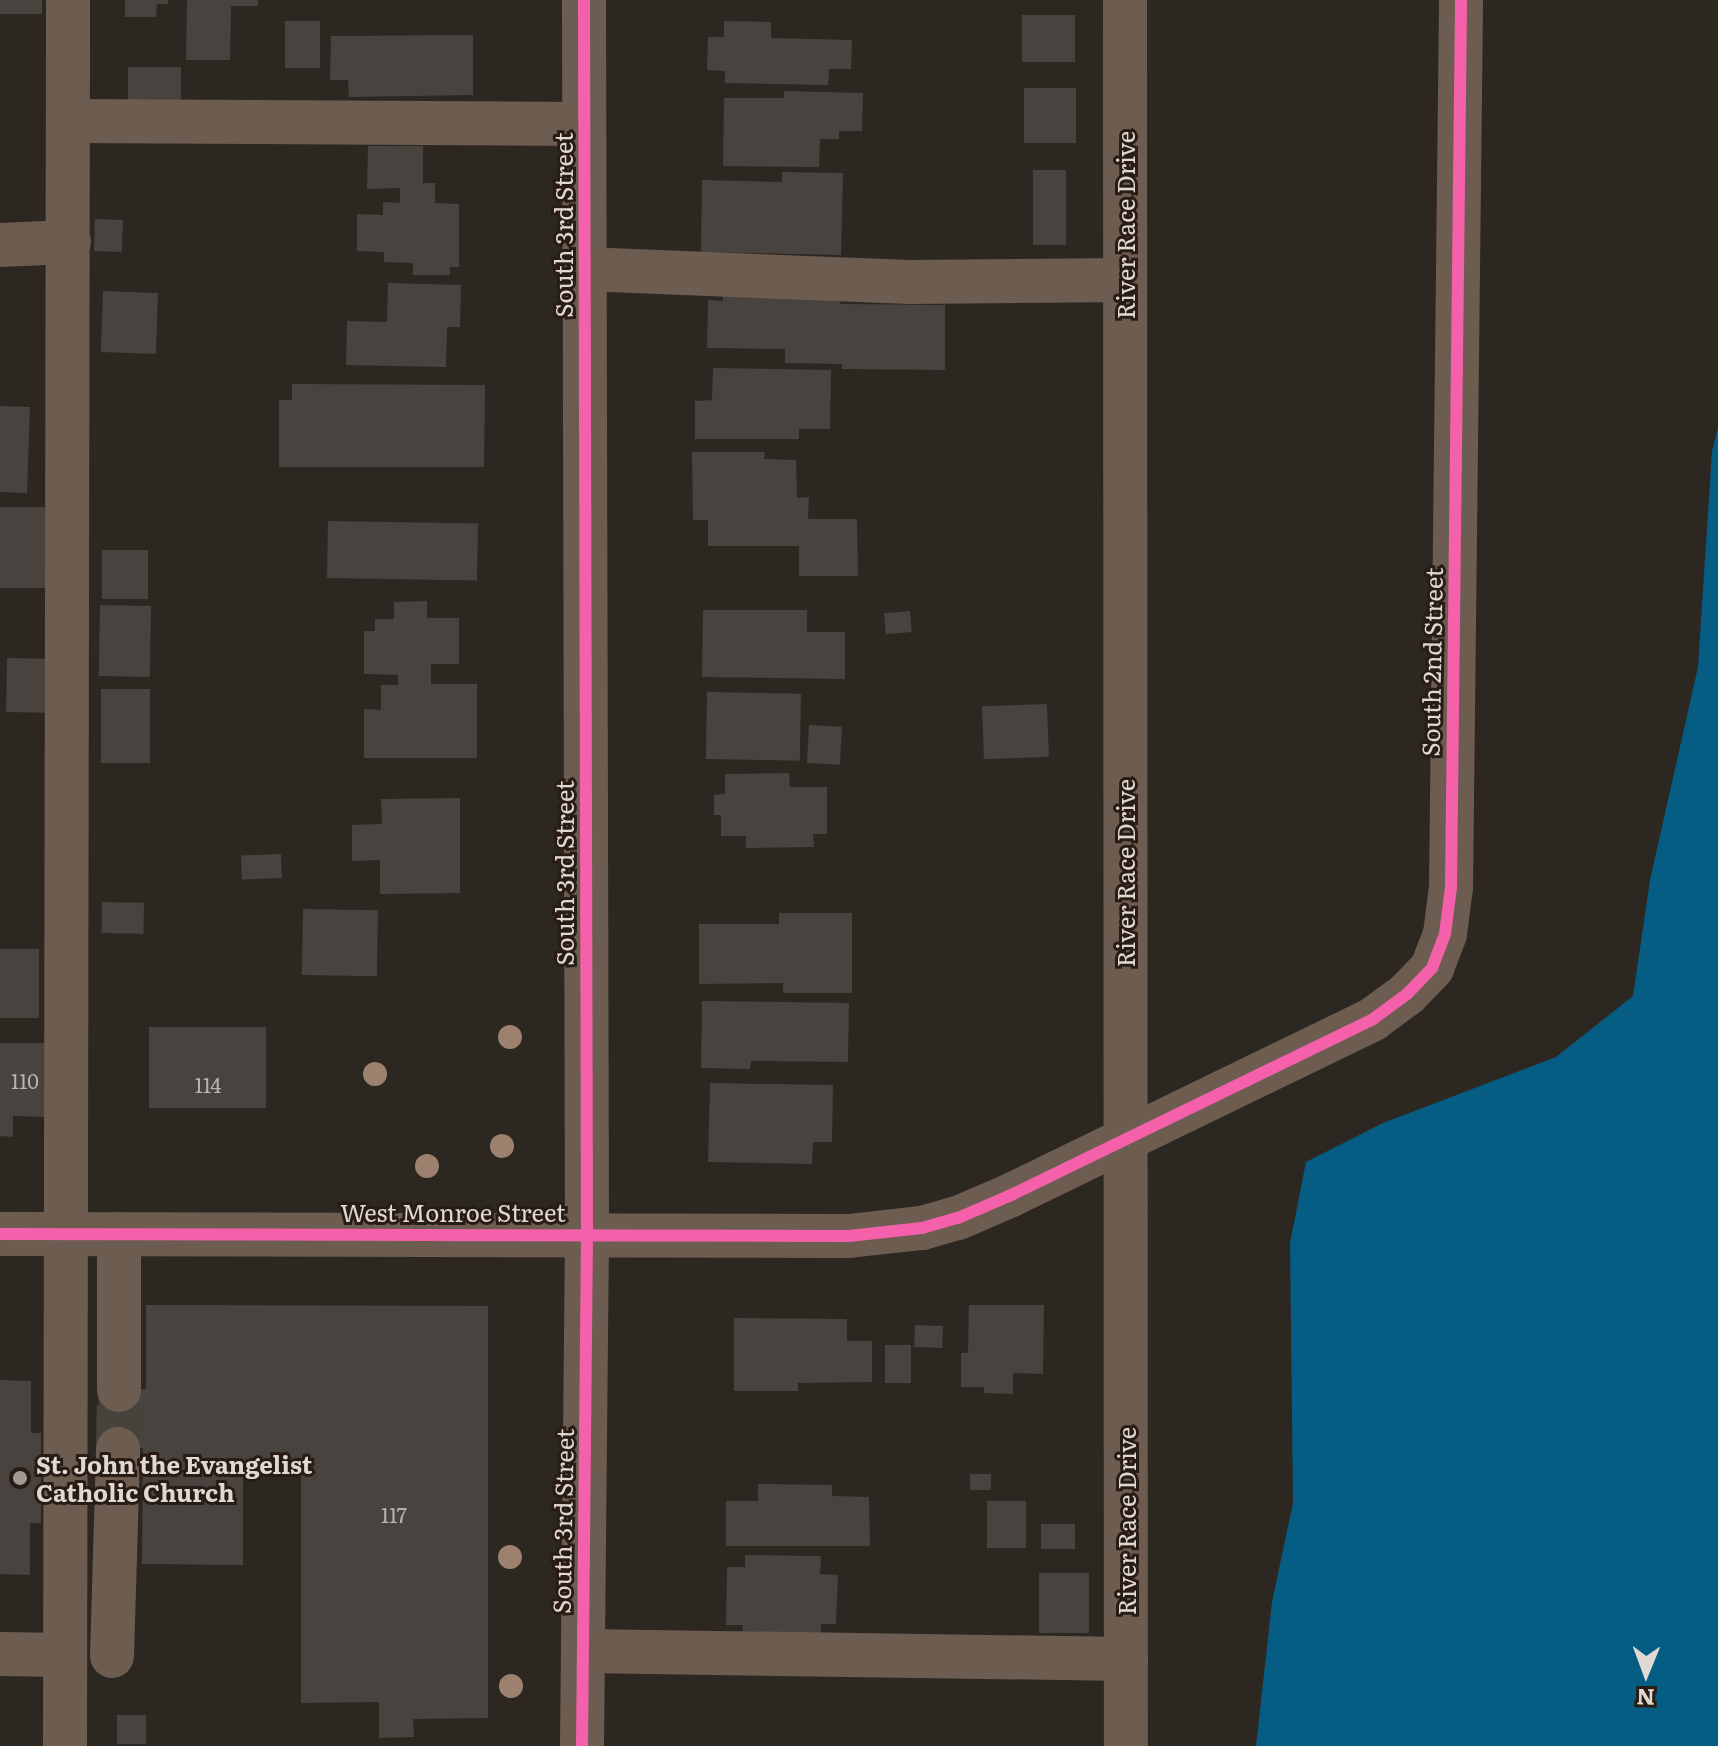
<!DOCTYPE html>
<html>
<head>
<meta charset="utf-8">
<style>
  body { margin:0 }
  #map { position:relative; width:1718px; height:1746px; overflow:hidden; background:#2d2722; font-family:Literata,serif }
  div>[style] { position:absolute }
  [style*='--x'] { left:calc(var(--x)*1px); top:calc(var(--y)*1px); width:calc(var(--w)*1px); rotate:calc(var(--a)*1deg) }
  .water>* { inset:0; background:#055d83 }
  .building>* { inset:0; background:#48433f; transform-origin:0 0 }
  .minor-tunnel>* { height:44px; margin-top:-22px; transform-origin:0; background:repeating-linear-gradient(90deg,#48423c 0 44px,transparent 0 66px) }
  .minor>* { height:44px; margin:-22px; padding:0 22px; transform-origin:22px; border-radius:22px; background:#6d5d51 }
  .cycleway>* { height:12px; margin:-6px; padding:0 6px; transform-origin:6px; border-radius:6px; background:#f560ab }
  .trees>* { width:24px; height:24px; margin:-12px; border-radius:50%; background:#9c816e }
  .dots>* { width:22px; height:22px; translate:-50% -50%; box-sizing:border-box; border:4px solid #281c14; border-radius:50% }
  span { translate:-50% -50%; white-space:nowrap; text-align:center; line-height:1.15; -webkit-text-stroke:6px #281c14; paint-order:stroke }
  .number-label { font-size:20px; color:#bab3ad }
  .number-label span { -webkit-text-stroke-width:0 }
  .street-label { font-size:24px; color:#e0d8d2 }
  .poi-label { font-size:24px; color:#e0d8d2; font-weight:700 }
  .left { translate:0 -50%; text-align:left }
  .north { position:absolute; left:1606px; top:1634px; width:80px; height:80px; -webkit-text-stroke:6px #281c14; paint-order:stroke; rotate:181deg; font-size:22px; font-weight:700; line-height:32px; text-align:center; color:#e0d8d2 }
  .north::after { content:''; display:block; margin:auto; width:28px; height:36px; background:#e0d8d2; clip-path:polygon(50% 0,100% 100%,50% 72%,0 100%) }
</style>
</head>
<body>
<div id="map">
  <div class="water">
    <i style="clip-path:polygon(1718px 427px,1718px 1746px,1256px 1746px,1272px 1602px,1293px 1503px,1290px 1243px,1306px 1162px,1383px 1123px,1556px 1057px,1633px 996px,1650px 880px,1698px 667px,1712px 451px)"></i>
  </div>
  <div class="building">
    <i style="left:0;top:0;width:42px;height:14px"></i>
    <i style="clip-path:polygon(125px 0,168px 0,168px 4px,157px 4px,156px 17px,125px 17px)"></i>
    <i style="clip-path:polygon(187px 0,258px 0,258px 6px,231px 6px,230px 60px,186px 60px)"></i>
    <i style="left:1022px;top:15px;width:53px;height:47px"></i>
    <i style="left:285px;top:21px;width:35px;height:47px"></i>
    <i style="clip-path:polygon(724px 21px,771px 22px,771px 38px,852px 40px,851px 69px,829px 69px,828px 85px,725px 83px,725px 71px,707px 70px,708px 37px,724px 37px)"></i>
    <i style="clip-path:polygon(473px 35px,473px 95px,349px 97px,348px 80px,330px 80px,331px 36px)"></i>
    <i style="left:128px;top:67px;width:53px;height:37px"></i>
    <i style="left:1024px;top:88px;width:52px;height:55px"></i>
    <i style="clip-path:polygon(784px 91px,863px 93px,862px 131px,839px 131px,839px 139px,820px 139px,819px 167px,723px 166px,724px 98px,784px 98px)"></i>
    <i style="clip-path:polygon(368px 146px,423px 146px,423px 183px,435px 183px,435px 203px,459px 204px,459px 267px,450px 267px,450px 275px,413px 275px,413px 263px,384px 262px,384px 252px,357px 251px,357px 214px,383px 215px,383px 202px,400px 203px,400px 188px,367px 189px)"></i>
    <i style="left:1033px;top:170px;width:33px;height:75px"></i>
    <i style="clip-path:polygon(782px 172px,843px 173px,841px 255px,701px 252px,702px 180px,782px 182px)"></i>
    <i style="left:95px;top:219px;width:28px;height:32px;rotate:2deg"></i>
    <i style="clip-path:polygon(388px 283px,461px 285px,460px 327px,447px 327px,446px 367px,346px 365px,347px 321px,387px 322px)"></i>
    <i style="clip-path:polygon(840px 289px,840px 304px,945px 305px,945px 370px,842px 369px,842px 364px,785px 363px,785px 349px,707px 348px,708px 300px,723px 301px,723px 295px)"></i>
    <i style="left:103px;top:291px;width:55px;height:61px;rotate:2deg"></i>
    <i style="clip-path:polygon(713px 368px,831px 370px,830px 429px,799px 429px,799px 439px,695px 439px,695px 401px,712px 400px)"></i>
    <i style="clip-path:polygon(292px 384px,485px 385px,484px 467px,279px 467px,279px 400px,292px 400px)"></i>
    <i style="left:0;top:406px;width:30px;height:86px;rotate:2deg"></i>
    <i style="clip-path:polygon(692px 452px,765px 452px,764px 459px,796px 460px,797px 498px,809px 497px,808px 519px,857px 519px,858px 576px,799px 576px,799px 546px,708px 546px,708px 520px,693px 520px)"></i>
    <i style="left:0;top:507px;width:45px;height:81px"></i>
    <i style="left:328px;top:521px;width:150px;height:57px;rotate:1deg"></i>
    <i style="left:102px;top:550px;width:46px;height:49px"></i>
    <i style="clip-path:polygon(427px 601px,427px 618px,459px 618px,459px 664px,431px 664px,431px 684px,477px 684px,477px 758px,364px 758px,364px 709px,381px 710px,381px 685px,398px 685px,398px 675px,364px 674px,364px 631px,375px 631px,375px 619px,394px 619px,394px 602px)"></i>
    <i style="left:100px;top:605px;width:51px;height:71px;rotate:1deg"></i>
    <i style="clip-path:polygon(703px 610px,807px 610px,807px 632px,845px 632px,845px 679px,702px 677px)"></i>
    <i style="left:910px;top:611px;width:21px;height:26px;rotate:85deg"></i>
    <i style="left:7px;top:658px;width:41px;height:54px;rotate:1deg"></i>
    <i style="left:101px;top:689px;width:49px;height:74px"></i>
    <i style="left:707px;top:692px;width:94px;height:67px;rotate:1deg"></i>
    <i style="left:1047px;top:704px;width:53px;height:65px;rotate:88deg"></i>
    <i style="left:809px;top:725px;width:33px;height:38px;rotate:3deg"></i>
    <i style="clip-path:polygon(789px 773px,790px 787px,827px 787px,827px 834px,813px 834px,814px 847px,746px 848px,746px 836px,721px 836px,721px 815px,714px 815px,714px 795px,725px 794px,725px 774px)"></i>
    <i style="clip-path:polygon(460px 798px,460px 893px,380px 894px,380px 860px,352px 861px,352px 825px,382px 824px,381px 799px)"></i>
    <i style="left:281px;top:854px;width:24px;height:40px;rotate:88deg"></i>
    <i style="left:102px;top:902px;width:42px;height:31px;rotate:1deg"></i>
    <i style="left:303px;top:909px;width:75px;height:66px;rotate:1deg"></i>
    <i style="clip-path:polygon(779px 913px,852px 913px,852px 993px,783px 993px,783px 983px,699px 984px,699px 924px,779px 924px)"></i>
    <i style="left:0;top:949px;width:39px;height:69px"></i>
    <i style="clip-path:polygon(702px 1001px,849px 1003px,848px 1062px,751px 1061px,750px 1069px,701px 1068px)"></i>
    <i style="left:149px;top:1027px;width:117px;height:81px"></i>
    <i style="clip-path:polygon(0 1043px,49px 1043px,49px 1117px,13px 1116px,13px 1137px,0 1136px)"></i>
    <i style="clip-path:polygon(710px 1083px,833px 1085px,832px 1142px,813px 1142px,812px 1164px,708px 1162px)"></i>
    <i style="clip-path:polygon(146px 1305px,488px 1306px,488px 1718px,413px 1719px,414px 1737px,379px 1738px,379px 1702px,301px 1703px,301px 1463px,243px 1463px,243px 1565px,142px 1564px,143px 1448px,98px 1448px,99px 1389px,146px 1389px)"></i>
    <i style="clip-path:polygon(969px 1305px,1044px 1305px,1043px 1374px,1013px 1373px,1013px 1394px,984px 1393px,984px 1387px,961px 1387px,961px 1353px,968px 1353px)"></i>
    <i style="clip-path:polygon(734px 1318px,847px 1319px,847px 1341px,872px 1341px,872px 1382px,798px 1383px,798px 1391px,734px 1391px)"></i>
    <i style="left:915px;top:1325px;width:28px;height:22px;rotate:2deg"></i>
    <i style="left:885px;top:1345px;width:26px;height:38px"></i>
    <i style="clip-path:polygon(0 1380px,31px 1381px,31px 1433px,41px 1433px,41px 1523px,30px 1523px,30px 1575px,0 1574px)"></i>
    <i style="left:970px;top:1474px;width:21px;height:16px"></i>
    <i style="clip-path:polygon(758px 1484px,832px 1485px,832px 1496px,869px 1497px,870px 1546px,726px 1546px,726px 1501px,758px 1501px)"></i>
    <i style="left:987px;top:1501px;width:39px;height:47px"></i>
    <i style="left:1075px;top:1524px;width:25px;height:34px;rotate:90deg"></i>
    <i style="clip-path:polygon(745px 1555px,821px 1556px,820px 1574px,838px 1575px,836px 1624px,821px 1624px,821px 1638px,742px 1637px,743px 1625px,726px 1625px,727px 1567px,745px 1567px)"></i>
    <i style="left:1039px;top:1573px;width:50px;height:60px"></i>
    <i style="left:117px;top:1715px;width:29px;height:29px"></i>
  </div>
  <div class="minor-tunnel">
    <i style="--x:118;--y:1449;--w:59;--a:-89"></i>
  </div>
  <div class="minor">
    <i style="--x:1125;--y:0;--w:1746;--a:89.97"></i>
    <i style="--x:69;--y:121;--w:515;--a:0.33"></i>
    <i style="--x:0;--y:245;--w:69;--a:-2.5"></i>
    <i style="--x:584;--y:269;--w:326;--a:2.3"></i>
    <i style="--x:910;--y:282;--w:215;--a:-0.5"></i>
    <i style="--x:0;--y:1234;--w:849;--a:0.13"></i>
    <i style="--x:849;--y:1236;--w:73;--a:-6.3"></i>
    <i style="--x:922;--y:1228;--w:37;--a:-16"></i>
    <i style="--x:958;--y:1218;--w:56;--a:-23.3"></i>
    <i style="--x:1009;--y:1196;--w:405;--a:-25.9"></i>
    <i style="--x:1373;--y:1019;--w:42;--a:-36.3"></i>
    <i style="--x:1407;--y:994;--w:36;--a:-46"></i>
    <i style="--x:1432;--y:968;--w:36;--a:-69"></i>
    <i style="--x:1445;--y:934;--w:47;--a:-82.7"></i>
    <i style="--x:1451;--y:887;--w:887;--a:-89.35"></i>
    <i style="--x:119;--y:1390;--w:156;--a:-90"></i>
    <i style="--x:583;--y:1651;--w:543;--a:0.84"></i>
    <i style="--x:0;--y:1654;--w:64;--a:0.9"></i>
    <i style="--x:112;--y:1656;--w:207;--a:-88.3"></i>
    <i style="--x:65;--y:1746;--w:1746;--a:-89.9"></i>
    <i style="--x:582;--y:1746;--w:511;--a:-89.44"></i>
    <i style="--x:587;--y:1235;--w:1235;--a:-90.14"></i>
  </div>
  <div class="cycleway">
    <i style="--x:0;--y:1234;--w:849;--a:0.13"></i>
    <i style="--x:849;--y:1236;--w:73;--a:-6.3"></i>
    <i style="--x:922;--y:1228;--w:37;--a:-16"></i>
    <i style="--x:958;--y:1218;--w:56;--a:-23.3"></i>
    <i style="--x:1009;--y:1196;--w:405;--a:-25.9"></i>
    <i style="--x:1373;--y:1019;--w:42;--a:-36.3"></i>
    <i style="--x:1407;--y:994;--w:36;--a:-46"></i>
    <i style="--x:1432;--y:968;--w:36;--a:-69"></i>
    <i style="--x:1445;--y:934;--w:47;--a:-82.7"></i>
    <i style="--x:1451;--y:887;--w:887;--a:-89.35"></i>
    <i style="--x:582;--y:1746;--w:511;--a:-89.44"></i>
    <i style="--x:587;--y:1235;--w:1235;--a:-90.14"></i>
  </div>
  <div class="trees">
    <i style="left:510px;top:1037px"></i>
    <i style="left:375px;top:1074px"></i>
    <i style="left:502px;top:1146px"></i>
    <i style="left:427px;top:1166px"></i>
    <i style="left:510px;top:1557px"></i>
    <i style="left:511px;top:1686px"></i>
  </div>
  <div class="dots">
    <i style="left:20px;top:1478px;background:#a19a94"></i>
  </div>
  <div class="number-label">
    <span style="left:25px;top:1080px">110</span>
    <span style="left:208px;top:1084px">114</span>
    <span style="left:394px;top:1514px">117</span>
  </div>
  <div class="street-label">
    <span style="left:563px;top:225px;rotate:-90deg">South 3rd Street</span>
    <span style="left:1125px;top:225px;rotate:-90deg">River Race Drive</span>
    <span style="left:1431px;top:662px;rotate:-89deg">South 2nd Street</span>
    <span style="left:564px;top:873px;rotate:-90deg">South 3rd Street</span>
    <span style="left:1125px;top:873px;rotate:-90deg">River Race Drive</span>
    <span style="left:453px;top:1212px">West Monroe Street</span>
    <span style="left:562px;top:1521px;rotate:-89deg">South 3rd Street</span>
    <span style="left:1126px;top:1521px;rotate:-90deg">River Race Drive</span>
  </div>
  <div class="poi-label">
    <span class="left" style="left:36px;top:1478px">St. John the Evangelist<br>Catholic Church</span>
  </div>
  <div class="north">N</div>
</div>
</body>
</html>
